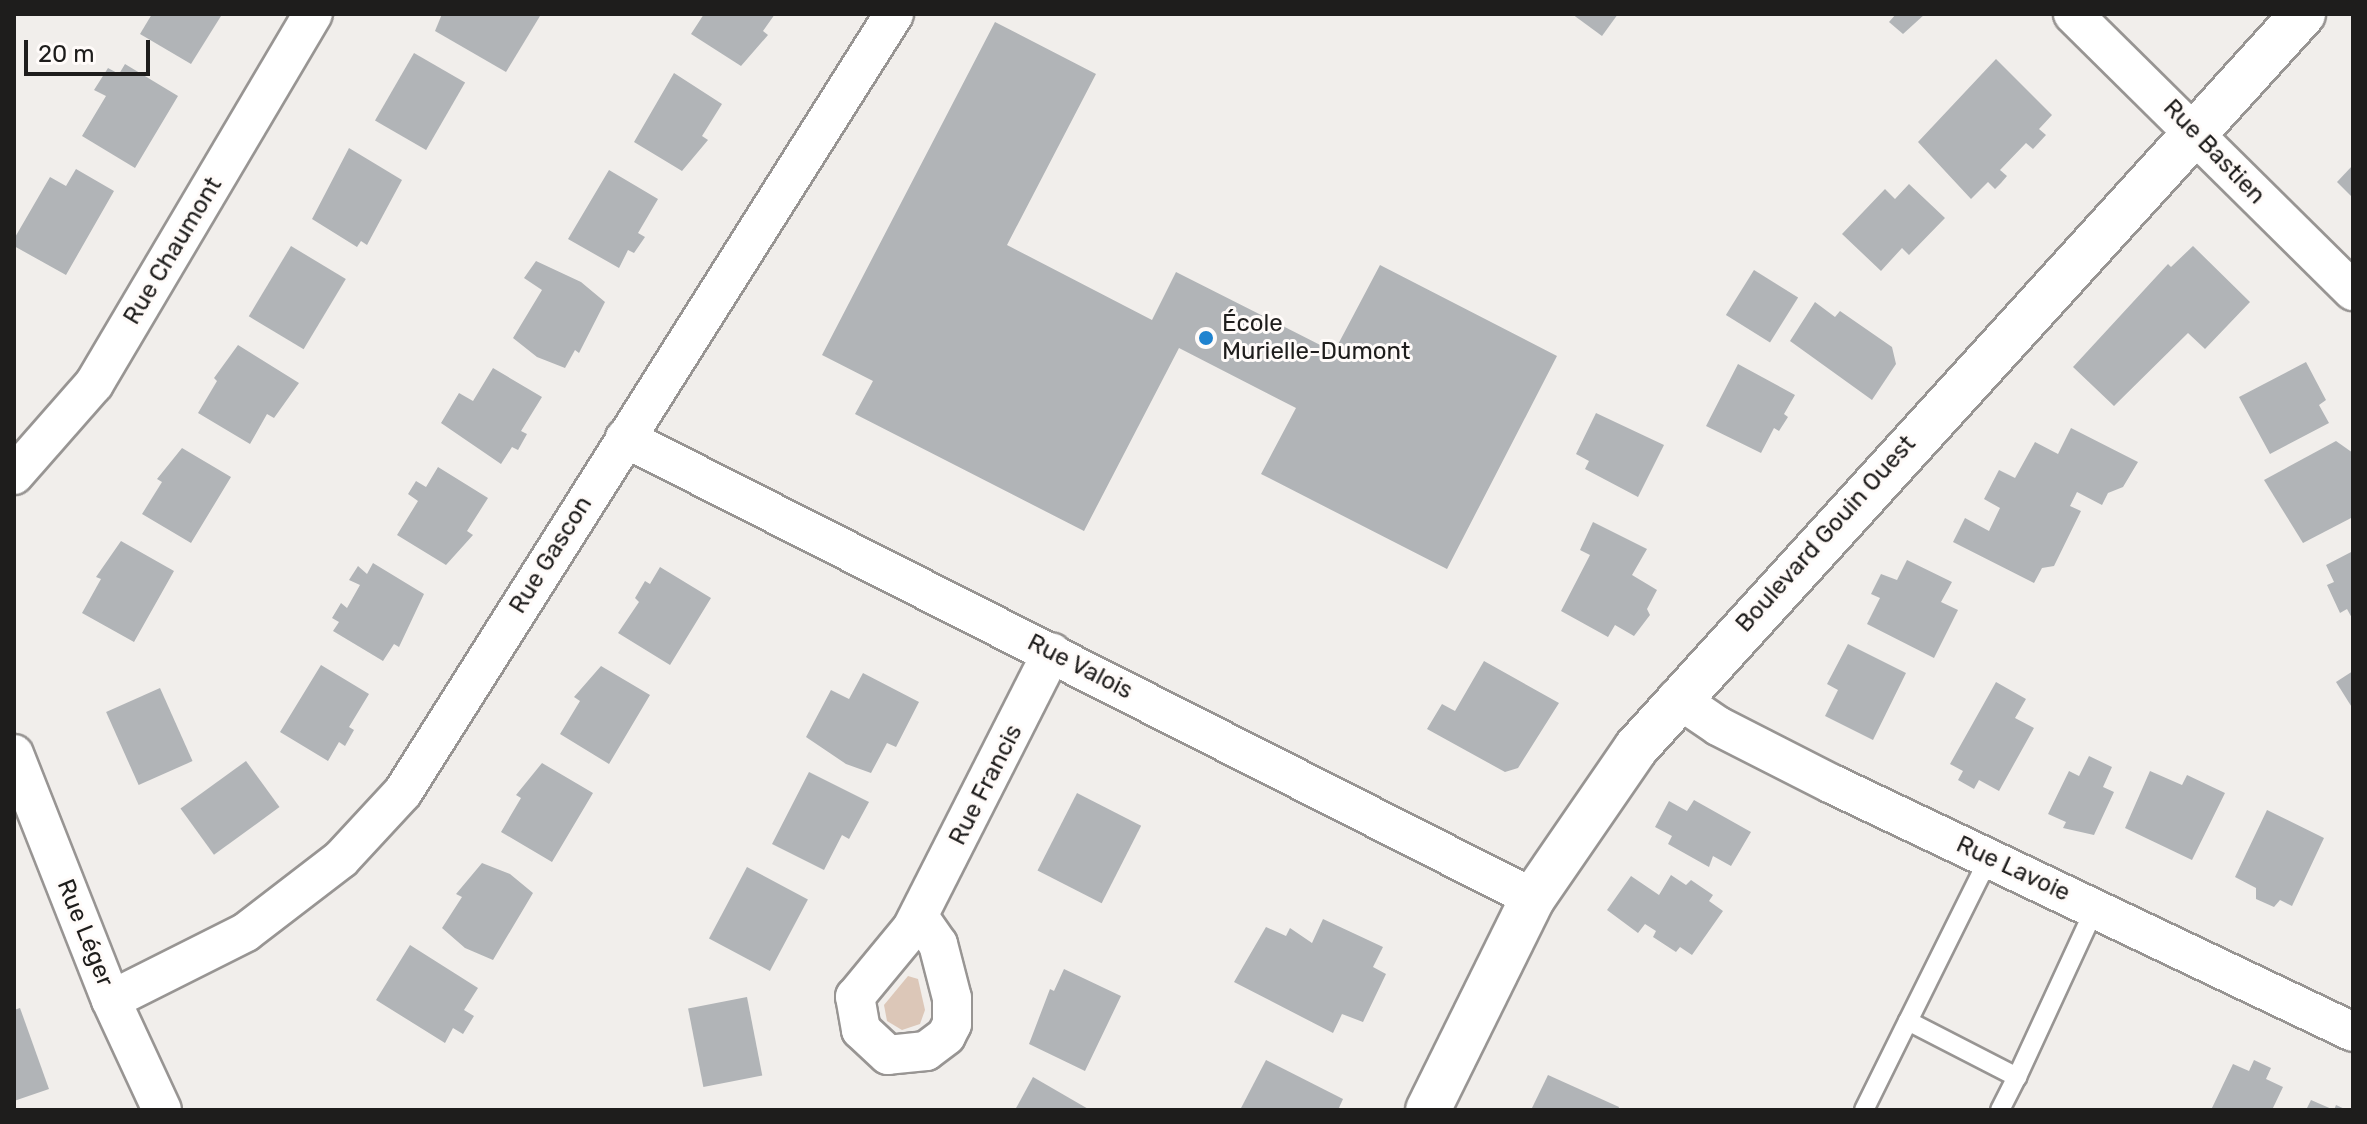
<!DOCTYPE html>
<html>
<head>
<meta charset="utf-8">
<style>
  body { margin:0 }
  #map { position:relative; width:2367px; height:1124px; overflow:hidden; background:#f1eeeb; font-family:Rubik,sans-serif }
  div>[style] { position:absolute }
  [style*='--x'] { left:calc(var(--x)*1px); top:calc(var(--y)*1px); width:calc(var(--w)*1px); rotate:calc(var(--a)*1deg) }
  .green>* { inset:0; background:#dcc7b8 }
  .building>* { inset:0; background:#b1b4b7; transform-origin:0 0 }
  .roads { filter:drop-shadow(2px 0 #989593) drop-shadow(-2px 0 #989593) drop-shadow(0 2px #989593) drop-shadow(0 -2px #989593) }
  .lane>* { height:18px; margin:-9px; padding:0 9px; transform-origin:9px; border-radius:9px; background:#fff }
  .street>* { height:38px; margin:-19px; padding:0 19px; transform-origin:19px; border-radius:19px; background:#fff }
  .secondary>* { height:44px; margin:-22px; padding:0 22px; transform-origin:22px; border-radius:22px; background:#fff }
  .dots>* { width:22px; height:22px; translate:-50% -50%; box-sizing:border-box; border:4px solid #fffbf9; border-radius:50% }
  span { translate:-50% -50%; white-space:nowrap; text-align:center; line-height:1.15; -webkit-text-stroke:6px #fffbf9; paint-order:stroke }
  .street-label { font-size:24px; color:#1e1d1c }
  .poi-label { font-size:24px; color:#1e1d1c }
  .left { translate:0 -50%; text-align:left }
  .frame { position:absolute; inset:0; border:16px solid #1e1d1c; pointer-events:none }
  .scale { position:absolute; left:24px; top:40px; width:126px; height:36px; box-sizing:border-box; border:4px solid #1e1d1c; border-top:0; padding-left:10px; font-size:24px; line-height:28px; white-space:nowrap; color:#1e1d1c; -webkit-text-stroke:6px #fffbf9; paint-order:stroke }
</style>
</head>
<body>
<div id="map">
  <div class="green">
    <i style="clip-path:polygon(908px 976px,918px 979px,925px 1010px,920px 1024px,902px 1030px,887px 1021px,884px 1005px)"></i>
  </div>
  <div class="building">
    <i style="clip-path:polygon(152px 14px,218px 14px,221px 16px,191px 64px,140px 34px)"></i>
    <i style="clip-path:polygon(442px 14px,537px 14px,540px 16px,506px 72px,435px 31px)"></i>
    <i style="clip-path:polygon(704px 14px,775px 14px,763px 31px,768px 35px,741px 66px,691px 34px)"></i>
    <i style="clip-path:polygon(1572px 14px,1618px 14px,1602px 36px)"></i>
    <i style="clip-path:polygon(1896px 14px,1925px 14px,1903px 34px,1889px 22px)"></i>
    <i style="clip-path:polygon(995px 22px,1096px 74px,1007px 245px,1152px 320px,1176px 272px,1334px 352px,1380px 265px,1557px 356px,1447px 569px,1261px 474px,1296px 408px,1179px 348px,1084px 531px,855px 414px,873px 381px,822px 355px)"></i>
    <i style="left:414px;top:53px;width:59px;height:78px;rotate:30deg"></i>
    <i style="clip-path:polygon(1996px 59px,2052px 115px,2039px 129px,2046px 135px,2033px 149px,2026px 143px,2000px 170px,2007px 176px,2001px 183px,1995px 189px,1988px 182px,1971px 199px,1918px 142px)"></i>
    <i style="clip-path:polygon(125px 64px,178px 96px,135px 168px,82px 136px,106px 96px,94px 90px,108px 68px,119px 74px)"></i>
    <i style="clip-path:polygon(674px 73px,722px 104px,702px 136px,708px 140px,682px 171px,634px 142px)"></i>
    <i style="clip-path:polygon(349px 148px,402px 180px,367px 245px,361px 241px,357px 247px,312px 219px)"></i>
    <i style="clip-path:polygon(2353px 165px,2353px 198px,2337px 182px)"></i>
    <i style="clip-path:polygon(76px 169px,114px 191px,66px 275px,14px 246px,14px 239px,50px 177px,66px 186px)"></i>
    <i style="clip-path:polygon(609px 170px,658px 199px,638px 233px,645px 237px,634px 253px,628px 250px,619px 268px,568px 239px)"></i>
    <i style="clip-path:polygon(1909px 184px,1945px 218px,1909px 255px,1902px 248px,1881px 271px,1842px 234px,1885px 189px,1895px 199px)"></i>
    <i style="left:291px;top:246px;width:64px;height:82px;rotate:31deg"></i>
    <i style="clip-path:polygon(2193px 246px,2250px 302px,2205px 349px,2188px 333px,2114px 406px,2073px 367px,2168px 264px,2171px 267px)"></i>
    <i style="clip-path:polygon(536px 261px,581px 282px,605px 302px,579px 353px,575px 350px,565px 368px,537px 357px,513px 338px,542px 290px,524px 278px)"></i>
    <i style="left:1754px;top:270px;width:52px;height:53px;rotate:32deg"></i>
    <i style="clip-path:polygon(1815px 302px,1835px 317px,1840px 311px,1892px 347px,1896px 364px,1872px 400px,1790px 341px)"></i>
    <i style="clip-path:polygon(238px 345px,299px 383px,274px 418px,267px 414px,250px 444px,198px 413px,217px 381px,214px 378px)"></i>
    <i style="clip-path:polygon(2306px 362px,2326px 400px,2319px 405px,2329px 423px,2270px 454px,2239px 397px)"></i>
    <i style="clip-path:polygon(1738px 364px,1795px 395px,1784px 414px,1788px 417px,1779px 431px,1774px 428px,1761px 453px,1706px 426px)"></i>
    <i style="clip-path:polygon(493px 368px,542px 397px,521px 431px,527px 434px,518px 450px,512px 447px,501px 464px,441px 423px,459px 393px,473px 401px)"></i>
    <i style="clip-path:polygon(1596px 413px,1664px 445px,1638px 497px,1585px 469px,1589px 461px,1576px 454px)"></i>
    <i style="clip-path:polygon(2071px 428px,2138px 462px,2123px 487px,2108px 493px,2102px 505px,2077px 492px,2070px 506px,2081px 511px,2054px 566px,2042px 568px,2034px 583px,1953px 542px,1965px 518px,1989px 531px,2000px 508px,1984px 499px,1999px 470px,2015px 478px,2035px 442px,2058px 454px)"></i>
    <i style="clip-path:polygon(2336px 441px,2353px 453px,2353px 517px,2303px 543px,2264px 480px)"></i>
    <i style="clip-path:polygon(182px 448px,231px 477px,191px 543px,142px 514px,162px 482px,157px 479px)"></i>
    <i style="clip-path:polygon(438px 467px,488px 498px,467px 531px,473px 535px,446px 565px,397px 535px,418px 501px,408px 494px,416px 481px,426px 487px)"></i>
    <i style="clip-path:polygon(1593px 522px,1647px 549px,1632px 575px,1657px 590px,1647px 609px,1650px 615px,1634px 636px,1615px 625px,1608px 637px,1561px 611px,1590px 555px,1580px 550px)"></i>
    <i style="clip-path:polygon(121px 541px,174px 571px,134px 642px,82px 613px,101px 579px,96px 577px)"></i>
    <i style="clip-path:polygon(2353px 551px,2353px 620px,2347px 609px,2340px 613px,2327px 585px,2334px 582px,2326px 565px)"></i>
    <i style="clip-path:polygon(1907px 560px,1952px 582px,1941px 602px,1958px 610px,1934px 658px,1867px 624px,1880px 598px,1871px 594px,1881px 574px,1897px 580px)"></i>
    <i style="clip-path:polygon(373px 563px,424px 594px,399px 647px,394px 644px,383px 661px,333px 631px,339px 622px,332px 618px,341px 603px,347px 608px,360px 585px,349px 580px,358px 566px,367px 574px)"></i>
    <i style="clip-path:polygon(660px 567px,711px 598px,670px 665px,618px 633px,639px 602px,635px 598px,645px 581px,650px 584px)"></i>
    <i style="clip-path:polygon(1848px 644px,1906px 673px,1873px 740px,1825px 716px,1838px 690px,1827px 684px)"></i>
    <i style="clip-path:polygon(1484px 661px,1559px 703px,1518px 768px,1505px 772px,1427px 729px,1442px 704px,1455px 711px)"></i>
    <i style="clip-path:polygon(321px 665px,369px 694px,349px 727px,354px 730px,345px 746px,339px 742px,328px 761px,280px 732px)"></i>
    <i style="clip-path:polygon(601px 666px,650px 695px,609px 764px,560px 734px,580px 701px,574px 697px)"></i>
    <i style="clip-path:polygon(2353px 671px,2353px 709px,2336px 682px)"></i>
    <i style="clip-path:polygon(863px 673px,919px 702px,896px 747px,887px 743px,871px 773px,846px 764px,806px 737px,831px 690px,849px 699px)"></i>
    <i style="clip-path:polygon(1996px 682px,2026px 699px,2015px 718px,2034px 728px,1999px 791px,1979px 780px,1974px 789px,1958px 780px,1963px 771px,1950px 764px)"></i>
    <i style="left:160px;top:688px;width:80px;height:59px;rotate:66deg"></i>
    <i style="clip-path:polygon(2089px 756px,2112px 767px,2103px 787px,2114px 792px,2094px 835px,2063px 828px,2066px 822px,2048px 814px,2069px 771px,2079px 776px)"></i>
    <i style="left:246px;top:761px;width:57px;height:81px;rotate:54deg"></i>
    <i style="clip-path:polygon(542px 763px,593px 793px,552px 862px,501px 832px,521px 798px,516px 795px)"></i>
    <i style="clip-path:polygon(2150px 771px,2182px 785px,2187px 775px,2225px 793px,2192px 860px,2125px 828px)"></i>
    <i style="clip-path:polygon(809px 772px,869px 802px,849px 839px,842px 835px,824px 870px,772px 844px)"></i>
    <i style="left:1077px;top:793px;width:72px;height:87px;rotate:27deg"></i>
    <i style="clip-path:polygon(1694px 800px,1751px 832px,1731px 866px,1713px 856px,1709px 867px,1668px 844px,1672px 836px,1655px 827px,1669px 801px,1687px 811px)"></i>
    <i style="clip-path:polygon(2267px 810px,2324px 838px,2292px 906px,2280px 900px,2274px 907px,2256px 899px,2256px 888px,2235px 877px)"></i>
    <i style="clip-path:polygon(482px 863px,510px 874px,533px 893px,493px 960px,465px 948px,442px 928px,462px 897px,456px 894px)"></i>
    <i style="left:747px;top:867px;width:69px;height:81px;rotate:28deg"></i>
    <i style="clip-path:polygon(1671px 875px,1686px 885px,1691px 880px,1713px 895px,1709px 901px,1723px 911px,1692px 955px,1680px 947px,1676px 952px,1653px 937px,1656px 931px,1645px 924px,1638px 933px,1607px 910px,1631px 876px,1659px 895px)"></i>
    <i style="clip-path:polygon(1323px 919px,1383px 947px,1373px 967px,1386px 974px,1363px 1022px,1342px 1014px,1333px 1033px,1234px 982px,1266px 927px,1286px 936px,1290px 928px,1312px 943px)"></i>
    <i style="clip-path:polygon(410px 945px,478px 988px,464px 1010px,474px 1016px,463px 1034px,453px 1028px,445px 1043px,376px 1000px)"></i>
    <i style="clip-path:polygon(1064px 969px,1121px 996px,1085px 1071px,1029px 1044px,1050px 989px,1054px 991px)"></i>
    <i style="left:747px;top:997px;width:80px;height:60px;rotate:79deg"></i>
    <i style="clip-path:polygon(20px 1008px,49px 1089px,14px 1101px,14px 1010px)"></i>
    <i style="clip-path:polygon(1266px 1060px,1343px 1099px,1338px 1110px,1240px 1110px)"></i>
    <i style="clip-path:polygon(2254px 1060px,2271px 1068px,2266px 1079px,2283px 1087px,2272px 1110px,2211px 1110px,2233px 1064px,2249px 1071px)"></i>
    <i style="clip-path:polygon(1548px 1075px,1619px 1107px,1618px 1110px,1531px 1110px)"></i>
    <i style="clip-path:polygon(1033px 1077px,1090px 1110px,1015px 1110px)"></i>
    <i style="clip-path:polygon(2311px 1100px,2334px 1110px,2336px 1105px,2347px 1110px,2306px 1110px)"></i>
  </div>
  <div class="roads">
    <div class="lane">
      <i style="--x:1989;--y:858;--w:182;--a:116.4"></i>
      <i style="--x:1908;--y:1021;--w:123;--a:27.2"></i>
      <i style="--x:2017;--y:1077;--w:186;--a:-65.2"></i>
      <i style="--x:1864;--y:1110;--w:99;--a:-63.7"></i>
      <i style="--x:2000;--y:1110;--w:37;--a:-63"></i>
    </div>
    <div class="street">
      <i style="--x:2073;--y:14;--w:394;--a:44.7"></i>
      <i style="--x:625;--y:438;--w:1018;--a:26.87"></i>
      <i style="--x:14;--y:475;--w:121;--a:-48.7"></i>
      <i style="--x:94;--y:384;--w:430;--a:-59.4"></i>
      <i style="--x:1677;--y:698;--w:50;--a:34.3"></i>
      <i style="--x:1718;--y:726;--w:128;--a:27"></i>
      <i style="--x:1832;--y:784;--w:577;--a:25.45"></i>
      <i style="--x:14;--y:754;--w:264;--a:68.5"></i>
      <i style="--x:111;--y:1000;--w:121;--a:65.1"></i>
      <i style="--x:919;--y:917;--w:33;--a:55"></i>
      <i style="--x:938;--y:944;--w:56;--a:75.5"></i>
      <i style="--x:952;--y:998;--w:26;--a:90"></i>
      <i style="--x:952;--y:1024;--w:13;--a:117"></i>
      <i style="--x:946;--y:1036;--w:25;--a:143"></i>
      <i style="--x:926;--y:1051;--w:38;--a:174"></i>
      <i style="--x:888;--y:1055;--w:37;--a:-137"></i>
      <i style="--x:861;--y:1030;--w:34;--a:-100"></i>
      <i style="--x:855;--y:997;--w:89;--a:-50.4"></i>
      <i style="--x:912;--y:928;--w:309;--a:-63.1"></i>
      <i style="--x:111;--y:1000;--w:151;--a:-26.7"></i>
      <i style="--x:246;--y:932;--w:120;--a:-37.5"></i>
      <i style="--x:341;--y:859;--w:91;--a:-47.2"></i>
      <i style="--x:403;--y:792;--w:920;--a:-57.74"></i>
    </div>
    <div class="secondary">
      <i style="--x:1428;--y:1110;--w:237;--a:-63.7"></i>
      <i style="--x:1533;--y:898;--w:182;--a:-55.5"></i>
      <i style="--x:1636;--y:748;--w:992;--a:-47.74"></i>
    </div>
  </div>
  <div class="dots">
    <i style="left:1206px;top:338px;background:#2083cf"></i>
  </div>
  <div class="street-label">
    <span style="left:2214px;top:152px;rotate:46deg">Rue Bastien</span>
    <span style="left:173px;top:251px;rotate:-59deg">Rue Chaumont</span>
    <span style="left:1826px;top:534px;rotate:-48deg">Boulevard Gouin Ouest</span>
    <span style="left:551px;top:555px;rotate:-58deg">Rue Gascon</span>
    <span style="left:1080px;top:667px;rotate:27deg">Rue Valois</span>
    <span style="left:986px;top:785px;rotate:-63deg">Rue Francis</span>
    <span style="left:2013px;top:869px;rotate:25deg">Rue Lavoie</span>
    <span style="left:85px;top:933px;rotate:68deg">Rue Léger</span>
  </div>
  <div class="poi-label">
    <span class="left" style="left:1222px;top:338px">École<br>Murielle-Dumont</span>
  </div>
  <div class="frame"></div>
  <div class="scale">20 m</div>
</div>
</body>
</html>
